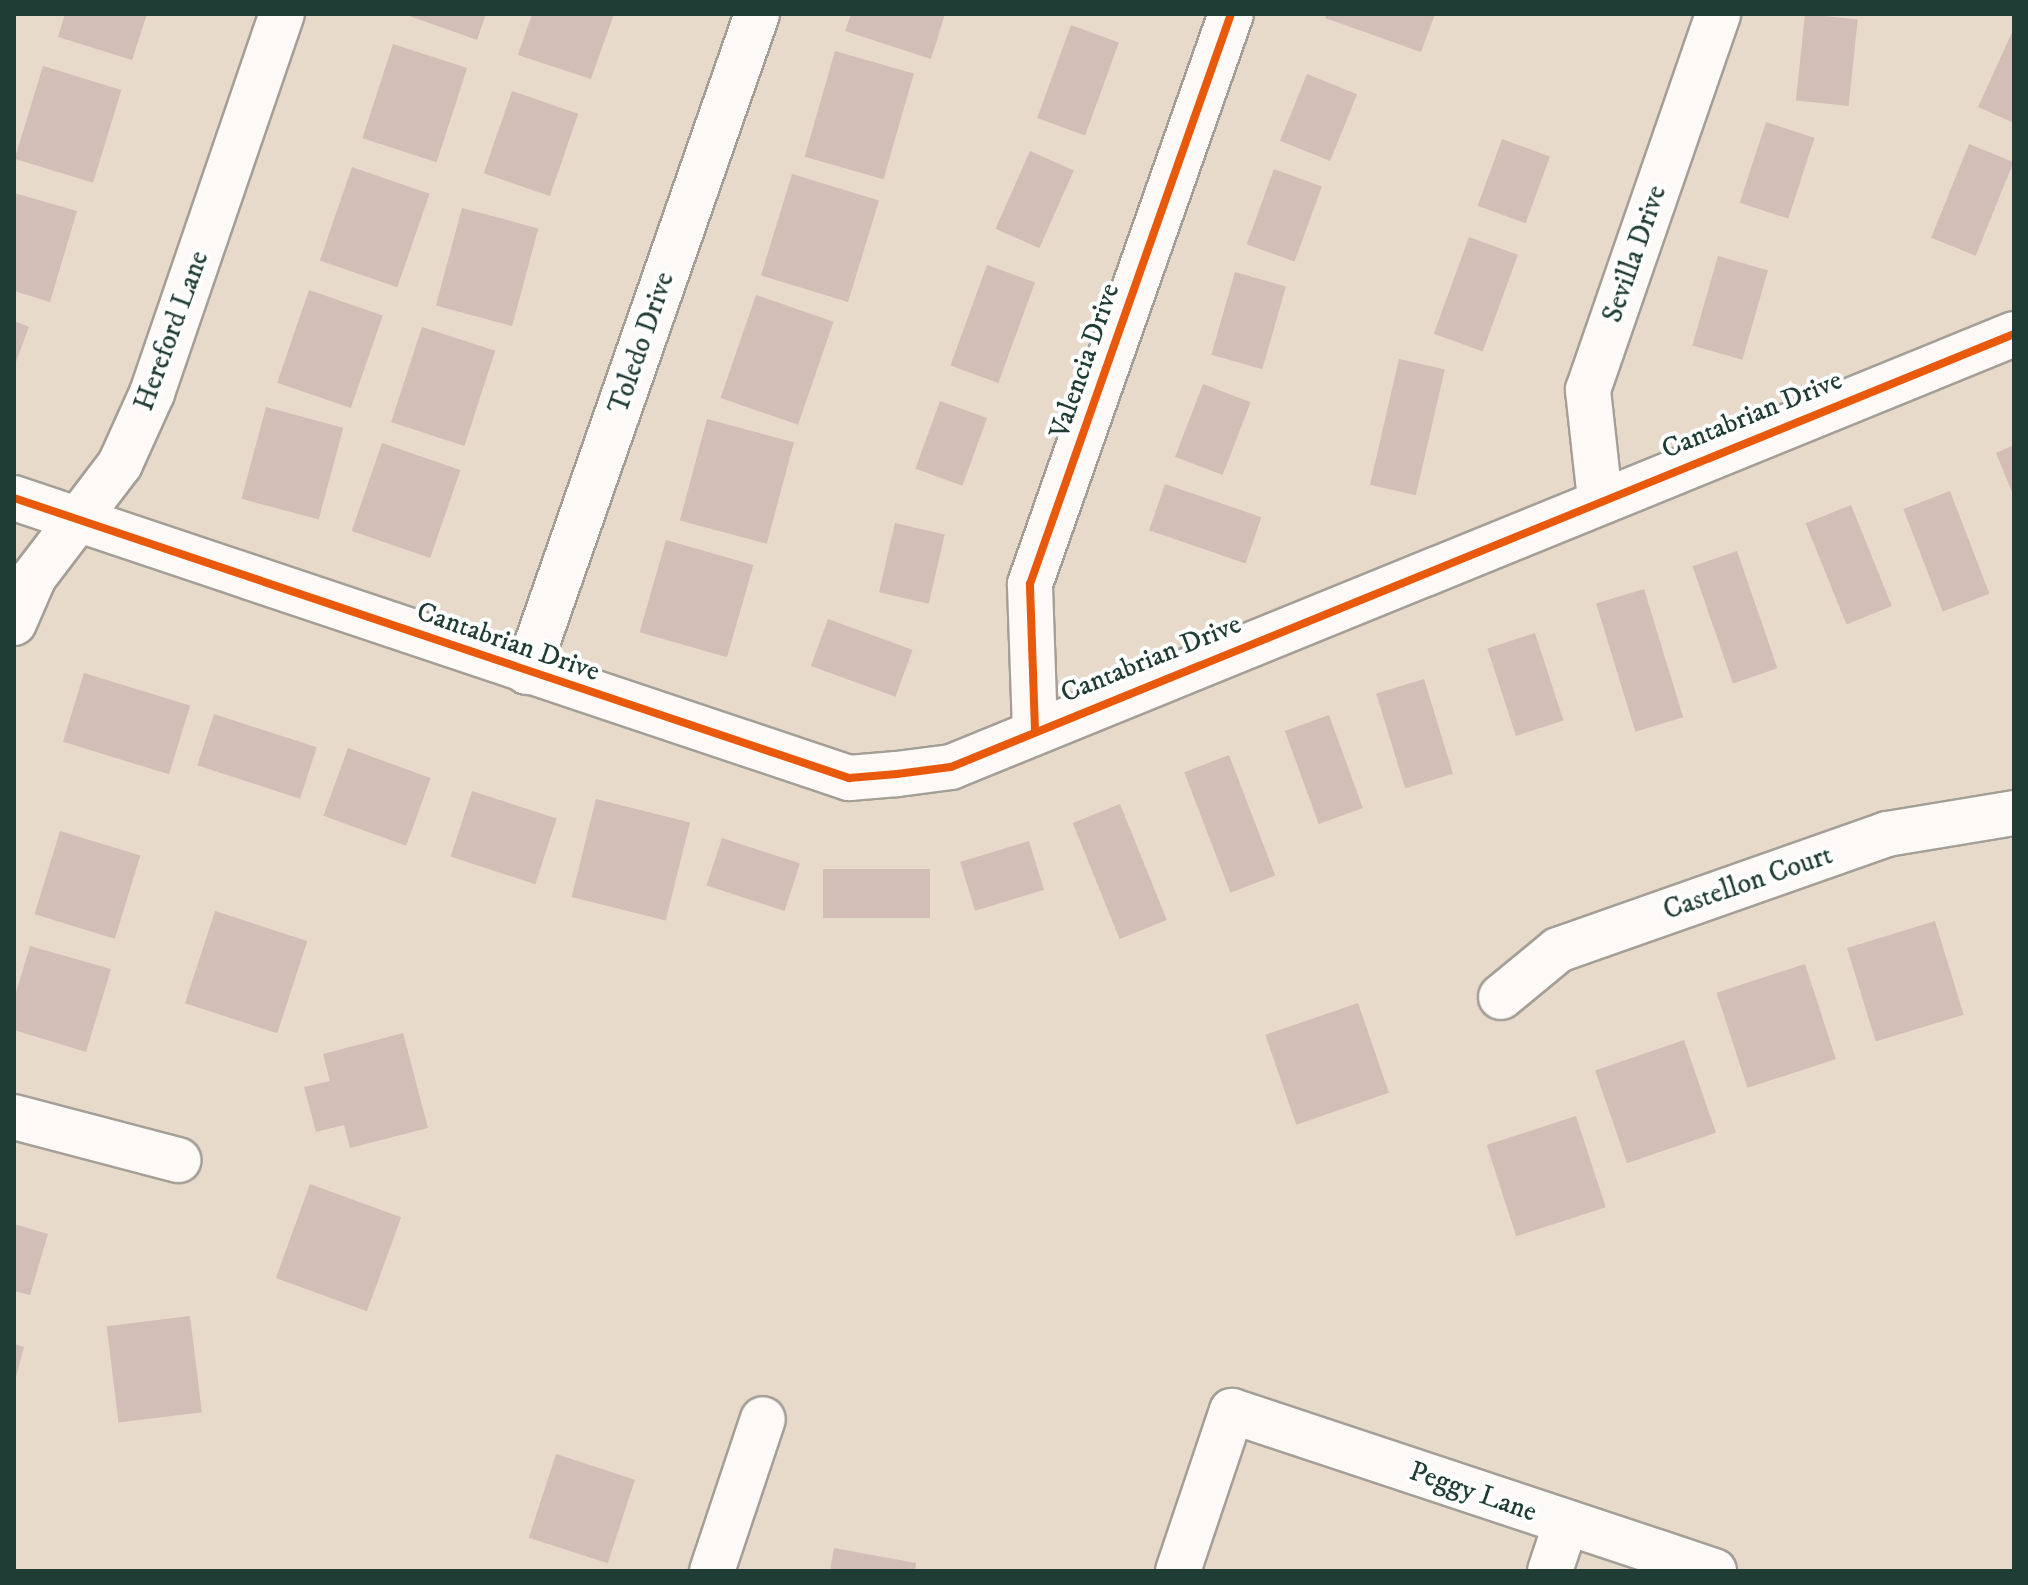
<!DOCTYPE html>
<html>
<head>
<meta charset="utf-8">
<style>
  body { margin:0 }
  #map { position:relative; width:2028px; height:1585px; overflow:hidden; background:#e8dacb; font-family:"IM FELL DW Pica",serif }
  div>[style] { position:absolute }
  [style*='--x'] { left:calc(var(--x)*1px); top:calc(var(--y)*1px); width:calc(var(--w)*1px); rotate:calc(var(--a)*1deg) }
  .building>* { inset:0; background:#d3bdb7; transform-origin:0 0 }
  .roads { filter:drop-shadow(2px 0 #a49f96) drop-shadow(-2px 0 #a49f96) drop-shadow(0 2px #a49f96) drop-shadow(0 -2px #a49f96) }
  .minor>* { height:44px; margin:-22px; padding:0 22px; transform-origin:22px; border-radius:22px; background:#fcf9f7 }
  .cycleway>* { height:8px; margin:-4px; padding:0 4px; transform-origin:4px; border-radius:4px; background:#e8590c }
  span { translate:-50% -50%; white-space:nowrap; text-align:center; line-height:1.15; -webkit-text-stroke:8px #fff; paint-order:stroke }
  .street-label { font-size:28px; color:#1f3d34 }
  .frame { position:absolute; inset:0; border:16px solid #1f3d34; pointer-events:none }
</style>
</head>
<body>
<div id="map">
  <div class="building">
    <i style="clip-path:polygon(65px 14px,147px 14px,132px 60px,58px 37px)"></i>
    <i style="clip-path:polygon(404px 14px,486px 14px,477px 40px)"></i>
    <i style="clip-path:polygon(532px 14px,614px 14px,591px 79px,518px 55px)"></i>
    <i style="clip-path:polygon(851px 14px,945px 14px,931px 59px,845px 31px)"></i>
    <i style="clip-path:polygon(1327px 14px,1435px 14px,1421px 52px,1325px 18px)"></i>
    <i style="left:1805px;top:14px;width:53px;height:87px;rotate:6deg"></i>
    <i style="left:1071px;top:25px;width:51px;height:99px;rotate:20deg"></i>
    <i style="clip-path:polygon(2014px 28px,2014px 123px,1978px 107px)"></i>
    <i style="left:393px;top:44px;width:78px;height:99px;rotate:18deg"></i>
    <i style="left:835px;top:51px;width:82px;height:110px;rotate:16deg"></i>
    <i style="left:43px;top:66px;width:82px;height:97px;rotate:17deg"></i>
    <i style="left:1307px;top:74px;width:54px;height:72px;rotate:22deg"></i>
    <i style="left:512px;top:91px;width:70px;height:87px;rotate:19deg"></i>
    <i style="left:1766px;top:122px;width:51px;height:85px;rotate:18deg"></i>
    <i style="left:1502px;top:139px;width:51px;height:71px;rotate:20deg"></i>
    <i style="left:1969px;top:144px;width:48px;height:101px;rotate:22deg"></i>
    <i style="left:1030px;top:151px;width:48px;height:85px;rotate:24deg"></i>
    <i style="left:352px;top:167px;width:82px;height:99px;rotate:19deg"></i>
    <i style="left:1274px;top:169px;width:51px;height:80px;rotate:20deg"></i>
    <i style="left:792px;top:174px;width:91px;height:106px;rotate:17deg"></i>
    <i style="clip-path:polygon(14px 193px,77px 211px,50px 302px,14px 291px)"></i>
    <i style="left:462px;top:208px;width:79px;height:101px;rotate:15deg"></i>
    <i style="left:1469px;top:237px;width:52px;height:103px;rotate:20deg"></i>
    <i style="left:1718px;top:256px;width:52px;height:93px;rotate:16deg"></i>
    <i style="left:987px;top:265px;width:51px;height:107px;rotate:20deg"></i>
    <i style="left:1235px;top:272px;width:53px;height:86px;rotate:16deg"></i>
    <i style="left:309px;top:290px;width:78px;height:98px;rotate:19deg"></i>
    <i style="left:756px;top:295px;width:82px;height:109px;rotate:19deg"></i>
    <i style="clip-path:polygon(14px 321px,29px 327px,14px 367px)"></i>
    <i style="left:422px;top:327px;width:77px;height:100px;rotate:18deg"></i>
    <i style="left:1399px;top:359px;width:47px;height:129px;rotate:13deg"></i>
    <i style="left:1203px;top:384px;width:51px;height:78px;rotate:21deg"></i>
    <i style="left:940px;top:401px;width:50px;height:72px;rotate:20deg"></i>
    <i style="left:266px;top:407px;width:80px;height:95px;rotate:15deg"></i>
    <i style="left:707px;top:419px;width:90px;height:105px;rotate:15deg"></i>
    <i style="left:382px;top:443px;width:83px;height:93px;rotate:19deg"></i>
    <i style="clip-path:polygon(2014px 445px,2014px 497px,1996px 453px)"></i>
    <i style="left:1165px;top:484px;width:102px;height:49px;rotate:19deg"></i>
    <i style="left:1950px;top:491px;width:110px;height:50px;rotate:69deg"></i>
    <i style="left:1851px;top:505px;width:109px;height:49px;rotate:68deg"></i>
    <i style="left:895px;top:523px;width:51px;height:71px;rotate:13deg"></i>
    <i style="left:666px;top:540px;width:91px;height:96px;rotate:16deg"></i>
    <i style="left:1737px;top:551px;width:124px;height:47px;rotate:71deg"></i>
    <i style="left:1644px;top:589px;width:134px;height:50px;rotate:73deg"></i>
    <i style="left:828px;top:619px;width:90px;height:50px;rotate:20deg"></i>
    <i style="left:1535px;top:633px;width:92px;height:50px;rotate:72deg"></i>
    <i style="left:84px;top:673px;width:111px;height:72px;rotate:17deg"></i>
    <i style="left:1424px;top:679px;width:99px;height:50px;rotate:73deg"></i>
    <i style="left:214px;top:714px;width:108px;height:54px;rotate:18deg"></i>
    <i style="left:1329px;top:715px;width:99px;height:47px;rotate:70deg"></i>
    <i style="left:348px;top:748px;width:88px;height:72px;rotate:20deg"></i>
    <i style="left:1229px;top:755px;width:129px;height:48px;rotate:69deg"></i>
    <i style="left:472px;top:791px;width:89px;height:69px;rotate:18deg"></i>
    <i style="left:596px;top:799px;width:97px;height:101px;rotate:14deg"></i>
    <i style="left:1120px;top:804px;width:125px;height:51px;rotate:68deg"></i>
    <i style="left:60px;top:831px;width:84px;height:87px;rotate:17deg"></i>
    <i style="left:722px;top:838px;width:82px;height:50px;rotate:18deg"></i>
    <i style="left:1029px;top:841px;width:51px;height:72px;rotate:73deg"></i>
    <i style="left:823px;top:869px;width:107px;height:49px"></i>
    <i style="left:215px;top:911px;width:97px;height:97px;rotate:18deg"></i>
    <i style="left:1935px;top:921px;width:98px;height:92px;rotate:73deg"></i>
    <i style="clip-path:polygon(30px 946px,111px 969px,86px 1052px,14px 1030px,14px 999px)"></i>
    <i style="left:1805px;top:964px;width:100px;height:93px;rotate:72deg"></i>
    <i style="left:1358px;top:1003px;width:95px;height:98px;rotate:71deg"></i>
    <i style="clip-path:polygon(403px 1033px,428px 1128px,350px 1148px,344px 1125px,316px 1132px,304px 1087px,330px 1081px,323px 1054px)"></i>
    <i style="left:1684px;top:1040px;width:98px;height:94px;rotate:71deg"></i>
    <i style="left:1576px;top:1116px;width:96px;height:94px;rotate:72deg"></i>
    <i style="left:310px;top:1184px;width:97px;height:100px;rotate:20deg"></i>
    <i style="clip-path:polygon(14px 1224px,48px 1234px,30px 1295px,14px 1291px)"></i>
    <i style="left:190px;top:1316px;width:97px;height:84px;rotate:83deg"></i>
    <i style="clip-path:polygon(14px 1344px,24px 1347px,15px 1381px,14px 1381px)"></i>
    <i style="left:556px;top:1454px;width:83px;height:88px;rotate:18deg"></i>
    <i style="clip-path:polygon(834px 1548px,916px 1563px,915px 1571px,830px 1571px)"></i>
  </div>
  <div class="roads">
    <div class="minor">
      <i style="--x:14;--y:498;--w:881;--a:18.54"></i>
      <i style="--x:849;--y:778;--w:48;--a:-4.8"></i>
      <i style="--x:897;--y:774;--w:54;--a:-7.4"></i>
      <i style="--x:951;--y:767;--w:1148;--a:-22.16"></i>
      <i style="--x:1600;--y:499;--w:110;--a:-96.3"></i>
      <i style="--x:1588;--y:390;--w:398;--a:-70.9"></i>
      <i style="--x:14;--y:623;--w:50;--a:-66.5"></i>
      <i style="--x:34;--y:577;--w:142;--a:-52.7"></i>
      <i style="--x:120;--y:464;--w:78;--a:-65.7"></i>
      <i style="--x:152;--y:393;--w:401;--a:-71.1"></i>
      <i style="--x:527;--y:672;--w:697;--a:-70.73"></i>
      <i style="--x:1035;--y:730;--w:146;--a:-92"></i>
      <i style="--x:1030;--y:584;--w:604;--a:-70.58"></i>
      <i style="--x:1501;--y:997;--w:74;--a:-39.5"></i>
      <i style="--x:1558;--y:950;--w:349;--a:-19.4"></i>
      <i style="--x:1887;--y:834;--w:129;--a:-9.4"></i>
      <i style="--x:14;--y:1117;--w:170;--a:14.7"></i>
      <i style="--x:712;--y:1571;--w:160;--a:-71.5"></i>
      <i style="--x:1178;--y:1571;--w:169;--a:-71.4"></i>
      <i style="--x:1232;--y:1411;--w:508;--a:18.36"></i>
      <i style="--x:1550;--y:1571;--w:51;--a:-71.6"></i>
    </div>
  </div>
  <div class="cycleway">
    <i style="--x:14;--y:498;--w:881;--a:18.54"></i>
    <i style="--x:849;--y:778;--w:48;--a:-4.8"></i>
    <i style="--x:897;--y:774;--w:54;--a:-7.4"></i>
    <i style="--x:951;--y:767;--w:1148;--a:-22.16"></i>
    <i style="--x:1035;--y:730;--w:146;--a:-92"></i>
    <i style="--x:1030;--y:584;--w:604;--a:-70.58"></i>
  </div>
  <div class="street-label">
    <span style="left:1635px;top:254px;rotate:-71deg">Sevilla Drive</span>
    <span style="left:172px;top:331px;rotate:-70deg">Hereford Lane</span>
    <span style="left:642px;top:343px;rotate:-71deg">Toledo Drive</span>
    <span style="left:1085px;top:361px;rotate:-71deg">Valencia Drive</span>
    <span style="left:1752px;top:415px;rotate:-22deg">Cantabrian Drive</span>
    <span style="left:508px;top:642px;rotate:19deg">Cantabrian Drive</span>
    <span style="left:1151px;top:659px;rotate:-22deg">Cantabrian Drive</span>
    <span style="left:1748px;top:883px;rotate:-19deg">Castellon Court</span>
    <span style="left:1473px;top:1492px;rotate:19deg">Peggy Lane</span>
  </div>
  <div class="frame"></div>
</div>
</body>
</html>
